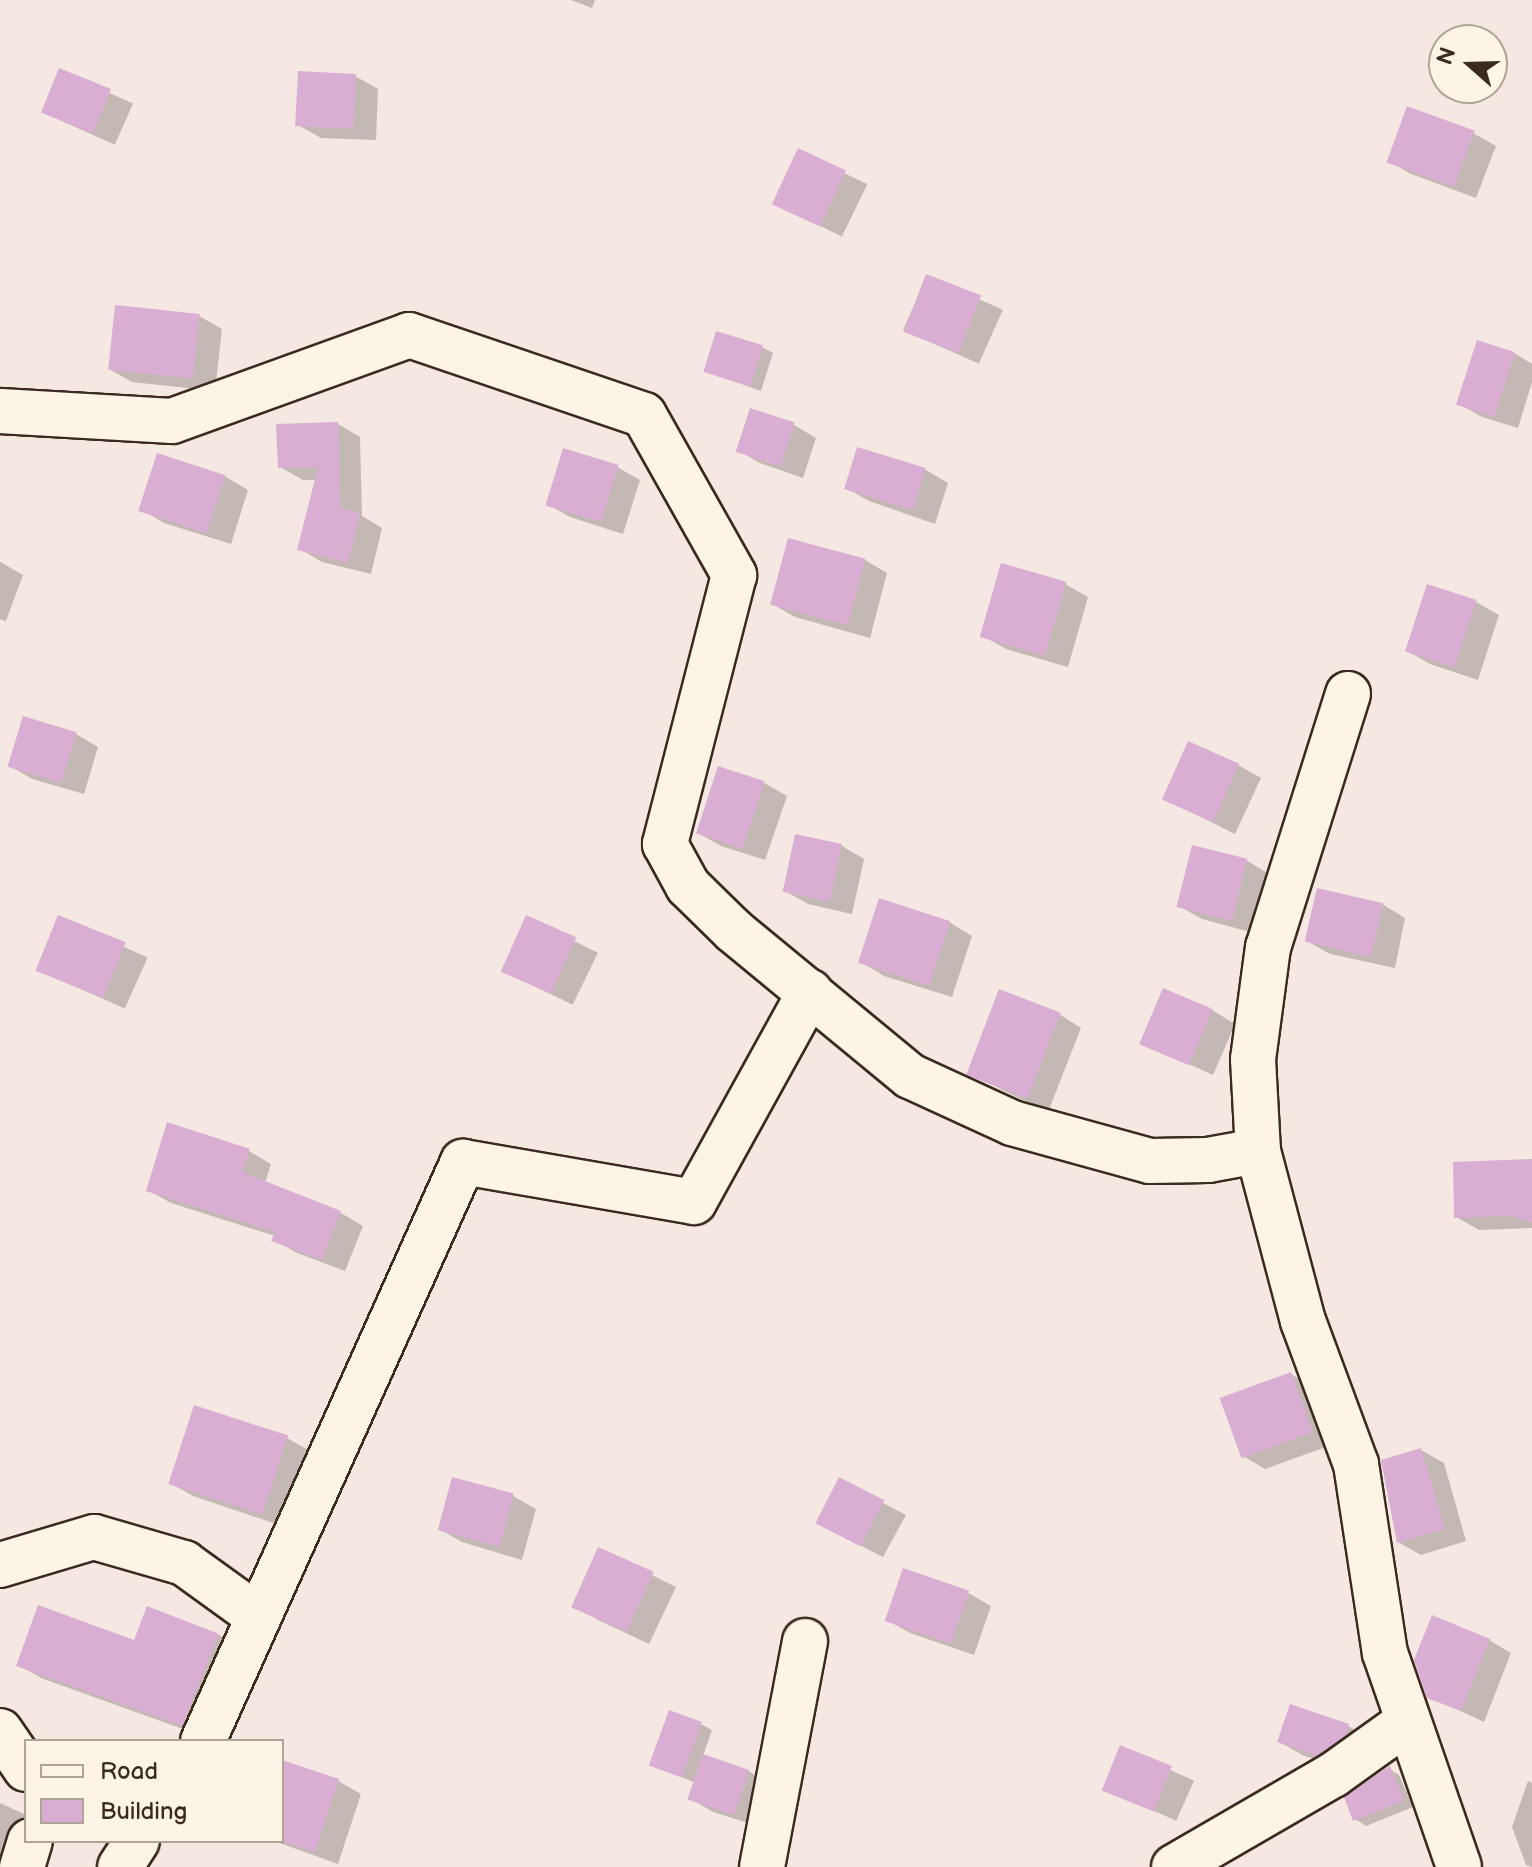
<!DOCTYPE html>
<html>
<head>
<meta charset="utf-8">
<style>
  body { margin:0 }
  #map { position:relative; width:1532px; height:1867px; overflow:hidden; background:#f5e7e1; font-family:"Balsamiq Sans",sans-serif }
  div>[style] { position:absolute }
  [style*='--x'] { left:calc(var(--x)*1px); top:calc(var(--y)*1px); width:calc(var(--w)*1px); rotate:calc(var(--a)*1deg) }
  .shadow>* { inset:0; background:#0003; transform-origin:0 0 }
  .building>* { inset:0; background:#d9aed2; transform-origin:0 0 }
  .roads { filter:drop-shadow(2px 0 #3b2a1e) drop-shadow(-2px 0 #3b2a1e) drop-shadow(0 2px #3b2a1e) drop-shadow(0 -2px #3b2a1e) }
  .minor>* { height:44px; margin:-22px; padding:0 22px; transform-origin:22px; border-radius:22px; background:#fcf5e5 }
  span { translate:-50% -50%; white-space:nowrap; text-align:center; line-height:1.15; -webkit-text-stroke:8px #fcf5e5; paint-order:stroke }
  .legend { position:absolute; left:24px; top:1739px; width:260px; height:104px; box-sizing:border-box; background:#fcf5e5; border:2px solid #afa495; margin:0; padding:10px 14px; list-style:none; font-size:24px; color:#3b2a1e }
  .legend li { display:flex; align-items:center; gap:16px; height:40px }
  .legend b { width:40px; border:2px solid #afa495 }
  .north { position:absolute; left:1428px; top:24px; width:80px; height:80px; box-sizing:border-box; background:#fcf5e5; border:2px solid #afa495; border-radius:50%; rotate:290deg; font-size:22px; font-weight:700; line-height:32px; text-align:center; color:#3b2a1e }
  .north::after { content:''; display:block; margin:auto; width:28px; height:36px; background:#3b2a1e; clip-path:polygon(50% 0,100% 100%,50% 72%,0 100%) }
</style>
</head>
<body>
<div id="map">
  <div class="shadow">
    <i style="clip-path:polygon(571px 0,595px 0,592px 8px)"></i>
    <i style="left:60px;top:71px;width:80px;height:45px;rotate:24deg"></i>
    <i style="clip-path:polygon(355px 76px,378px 89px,376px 140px,321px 138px,298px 125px)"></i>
    <i style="clip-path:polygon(1473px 133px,1496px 146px,1476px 198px,1411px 174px,1388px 161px)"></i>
    <i style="left:799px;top:151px;width:76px;height:58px;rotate:26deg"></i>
    <i style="left:927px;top:276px;width:83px;height:59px;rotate:24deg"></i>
    <i style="clip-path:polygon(199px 316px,222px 329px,215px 391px,132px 382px,109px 369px)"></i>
    <i style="clip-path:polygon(762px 347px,773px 353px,761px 391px,705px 371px)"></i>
    <i style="clip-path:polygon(1514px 353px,1532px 364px,1532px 382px,1518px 428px,1482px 417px,1459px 404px)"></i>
    <i style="clip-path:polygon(338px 424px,360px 437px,362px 516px,382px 528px,371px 574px,322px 562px,300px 549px,317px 480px,303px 480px,280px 467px)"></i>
    <i style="clip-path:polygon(794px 425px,816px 438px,803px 478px,760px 463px,737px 450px)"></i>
    <i style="clip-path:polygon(858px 449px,926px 470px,948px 483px,935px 524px,869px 501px,846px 488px)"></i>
    <i style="clip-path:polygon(564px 450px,617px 467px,640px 480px,623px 534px,570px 517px,547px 504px)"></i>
    <i style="clip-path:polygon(158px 456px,226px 477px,248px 490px,231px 544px,164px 523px,142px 510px)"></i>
    <i style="clip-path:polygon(789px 540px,865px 560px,887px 573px,870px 638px,795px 617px,772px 604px)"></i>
    <i style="clip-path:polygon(0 562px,23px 575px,6px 621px,0 619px)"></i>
    <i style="clip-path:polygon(1065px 584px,1088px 597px,1068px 667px,1006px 649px,983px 636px)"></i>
    <i style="clip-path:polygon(1476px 602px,1499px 615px,1478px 680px,1430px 664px,1407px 651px)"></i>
    <i style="clip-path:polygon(76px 734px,98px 747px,84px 794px,32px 779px,10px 766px)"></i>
    <i style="clip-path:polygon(1238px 765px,1261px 778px,1235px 834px,1165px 799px)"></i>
    <i style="clip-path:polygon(764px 783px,787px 796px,765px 860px,721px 846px,698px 833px)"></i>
    <i style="clip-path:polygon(797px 836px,842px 846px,864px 859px,852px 914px,808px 904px,785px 891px)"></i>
    <i style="clip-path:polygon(1246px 860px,1269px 874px,1254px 933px,1202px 919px,1179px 906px)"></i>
    <i style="clip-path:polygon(1382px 904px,1405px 918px,1395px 968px,1330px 954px,1307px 941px)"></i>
    <i style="left:59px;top:918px;width:97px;height:56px;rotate:24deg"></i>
    <i style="left:527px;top:918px;width:79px;height:58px;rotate:26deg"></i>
    <i style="clip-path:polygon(949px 922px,972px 936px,952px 997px,884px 976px,861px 962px)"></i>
    <i style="clip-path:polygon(1212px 1010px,1235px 1024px,1213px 1075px,1143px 1043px)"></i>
    <i style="clip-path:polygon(1059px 1014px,1081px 1028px,1048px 1112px,968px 1073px)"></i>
    <i style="clip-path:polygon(249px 1151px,271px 1164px,265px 1183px,341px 1213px,363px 1226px,345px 1271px,297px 1253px,274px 1240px,275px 1236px,171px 1203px,148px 1190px)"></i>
    <i style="clip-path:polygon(1532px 1165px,1532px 1228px,1479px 1230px,1456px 1217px)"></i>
    <i style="clip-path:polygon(1291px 1374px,1313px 1388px,1334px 1444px,1265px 1469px,1243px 1456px)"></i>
    <i style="clip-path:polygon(196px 1408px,287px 1438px,310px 1451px,285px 1527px,193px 1496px,170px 1483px)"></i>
    <i style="clip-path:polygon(1421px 1450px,1444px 1463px,1466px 1541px,1421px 1555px,1398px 1542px)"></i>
    <i style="clip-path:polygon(839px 1480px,906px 1515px,883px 1557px,840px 1535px)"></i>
    <i style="clip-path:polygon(513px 1496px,536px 1509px,522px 1560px,462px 1542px,439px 1529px)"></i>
    <i style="clip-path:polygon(599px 1549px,676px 1587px,649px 1644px,596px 1619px)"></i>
    <i style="clip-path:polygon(968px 1593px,991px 1606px,974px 1655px,910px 1633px,887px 1620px)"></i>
    <i style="clip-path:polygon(148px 1608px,219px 1635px,241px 1648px,205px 1737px,41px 1678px,19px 1665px,135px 1643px)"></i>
    <i style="clip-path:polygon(1489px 1640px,1511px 1653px,1484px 1722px,1429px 1696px)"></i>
    <i style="clip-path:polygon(701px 1724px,712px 1730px,703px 1756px,748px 1771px,771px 1784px,758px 1826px,713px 1812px,691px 1799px,696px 1783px,652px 1765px)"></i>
    <i style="clip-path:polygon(1348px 1726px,1371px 1739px,1340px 1767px,1302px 1755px,1280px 1742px)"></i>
    <i style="left:1121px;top:1748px;width:80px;height:44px;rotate:24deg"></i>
    <i style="clip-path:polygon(282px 1762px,338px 1781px,361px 1794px,338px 1864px,274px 1841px,282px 1841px)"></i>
    <i style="clip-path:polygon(1388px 1768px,1399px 1775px,1413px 1807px,1366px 1826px,1355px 1819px)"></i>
    <i style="clip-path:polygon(1528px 1781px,1532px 1783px,1532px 1867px,1526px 1865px,1512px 1827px)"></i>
    <i style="clip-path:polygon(0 1803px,26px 1815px,26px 1841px,6px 1867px,0 1865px)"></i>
  </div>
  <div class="building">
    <i style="left:59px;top:68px;width:56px;height:48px;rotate:22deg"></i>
    <i style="left:298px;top:71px;width:58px;height:55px;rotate:3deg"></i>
    <i style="left:1407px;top:106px;width:72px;height:60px;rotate:20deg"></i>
    <i style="left:798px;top:148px;width:53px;height:62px;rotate:25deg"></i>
    <i style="left:926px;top:274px;width:59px;height:62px;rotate:21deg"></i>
    <i style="left:115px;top:305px;width:85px;height:65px;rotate:6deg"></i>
    <i style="left:716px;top:331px;width:49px;height:43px;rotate:17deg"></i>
    <i style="left:1477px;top:340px;width:40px;height:68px;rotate:18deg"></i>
    <i style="left:750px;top:408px;width:47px;height:46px;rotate:18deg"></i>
    <i style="clip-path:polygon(338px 422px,340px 508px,360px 513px,348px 563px,297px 550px,318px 467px,278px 468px,276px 424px)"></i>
    <i style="left:857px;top:447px;width:72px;height:44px;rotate:17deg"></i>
    <i style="left:563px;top:448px;width:58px;height:60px;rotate:17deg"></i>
    <i style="left:157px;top:453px;width:72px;height:61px;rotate:18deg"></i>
    <i style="left:788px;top:538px;width:80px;height:69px;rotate:15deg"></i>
    <i style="left:1001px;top:563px;width:68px;height:77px;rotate:16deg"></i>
    <i style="left:1427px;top:584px;width:52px;height:71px;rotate:18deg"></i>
    <i style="left:23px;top:716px;width:56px;height:53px;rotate:17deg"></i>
    <i style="left:1188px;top:741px;width:56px;height:64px;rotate:24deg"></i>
    <i style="left:718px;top:766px;width:49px;height:71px;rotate:18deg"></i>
    <i style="left:795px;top:834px;width:48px;height:59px;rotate:12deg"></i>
    <i style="left:1192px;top:845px;width:57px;height:64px;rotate:14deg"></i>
    <i style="left:1317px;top:888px;width:68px;height:55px;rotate:13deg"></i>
    <i style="left:879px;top:898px;width:75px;height:68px;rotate:18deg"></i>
    <i style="left:58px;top:915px;width:73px;height:60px;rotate:22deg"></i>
    <i style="left:526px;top:915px;width:55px;height:62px;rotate:24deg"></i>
    <i style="left:1163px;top:988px;width:54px;height:61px;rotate:23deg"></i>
    <i style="left:999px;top:989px;width:66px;height:92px;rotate:21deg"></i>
    <i style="clip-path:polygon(167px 1122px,250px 1149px,242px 1172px,341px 1211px,322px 1260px,271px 1241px,275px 1232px,146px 1191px)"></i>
    <i style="clip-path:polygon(1532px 1159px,1532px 1223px,1512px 1216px,1454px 1218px,1453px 1162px)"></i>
    <i style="left:1291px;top:1372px;width:64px;height:76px;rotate:70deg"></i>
    <i style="left:194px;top:1405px;width:99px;height:83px;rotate:18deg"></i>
    <i style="clip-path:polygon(1421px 1448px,1445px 1529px,1397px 1543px,1381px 1460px)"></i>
    <i style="left:452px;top:1477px;width:64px;height:55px;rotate:15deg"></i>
    <i style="left:839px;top:1477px;width:51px;height:52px;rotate:27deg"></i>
    <i style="left:598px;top:1547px;width:61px;height:66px;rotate:24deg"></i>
    <i style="left:903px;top:1568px;width:70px;height:56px;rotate:19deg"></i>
    <i style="clip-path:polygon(38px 1605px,134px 1640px,147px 1606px,219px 1634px,182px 1726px,16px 1666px)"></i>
    <i style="clip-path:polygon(1432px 1615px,1490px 1639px,1461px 1711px,1427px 1698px,1414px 1660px)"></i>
    <i style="clip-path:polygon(1290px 1704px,1349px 1724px,1345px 1736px,1317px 1756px,1277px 1742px)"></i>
    <i style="left:669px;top:1710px;width:35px;height:59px;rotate:20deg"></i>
    <i style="left:1120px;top:1745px;width:56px;height:49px;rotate:22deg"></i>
    <i style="left:703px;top:1754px;width:49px;height:48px;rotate:19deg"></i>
    <i style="clip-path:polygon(282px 1760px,339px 1779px,315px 1852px,282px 1841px)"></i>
    <i style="clip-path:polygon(1390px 1766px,1404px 1801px,1353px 1821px,1344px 1797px)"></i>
  </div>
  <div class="roads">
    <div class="minor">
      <i style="--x:0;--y:411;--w:172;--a:3.3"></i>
      <i style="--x:172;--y:421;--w:252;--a:-19.9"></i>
      <i style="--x:409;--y:335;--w:248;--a:18.8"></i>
      <i style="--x:644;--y:415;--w:184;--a:60.6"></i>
      <i style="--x:734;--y:575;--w:278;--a:104.4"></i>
      <i style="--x:665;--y:844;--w:48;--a:61.3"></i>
      <i style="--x:688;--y:886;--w:64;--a:44.4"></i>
      <i style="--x:734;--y:931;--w:228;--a:39.5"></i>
      <i style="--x:910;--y:1076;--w:112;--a:24.7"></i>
      <i style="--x:1012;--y:1123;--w:143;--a:15.4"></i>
      <i style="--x:1150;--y:1161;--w:58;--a:-1"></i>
      <i style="--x:1208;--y:1160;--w:51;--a:-10.2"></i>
      <i style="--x:1348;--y:694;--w:265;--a:107.5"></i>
      <i style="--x:1268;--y:947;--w:113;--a:97.6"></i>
      <i style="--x:1253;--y:1059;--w:92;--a:86.9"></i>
      <i style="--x:1258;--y:1151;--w:176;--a:75.2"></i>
      <i style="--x:1303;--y:1321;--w:153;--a:69.7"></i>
      <i style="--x:1356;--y:1464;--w:191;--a:81.3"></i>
      <i style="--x:1385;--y:1653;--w:226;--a:70.9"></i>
      <i style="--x:0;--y:1565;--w:98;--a:-16.6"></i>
      <i style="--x:94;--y:1537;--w:94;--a:16.1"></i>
      <i style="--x:184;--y:1563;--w:92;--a:35.8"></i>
      <i style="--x:0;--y:1731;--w:46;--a:55.6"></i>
      <i style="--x:203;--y:1741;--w:635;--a:-65.82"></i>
      <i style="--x:463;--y:1162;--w:234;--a:9.8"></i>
      <i style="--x:694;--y:1202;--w:240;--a:-61.1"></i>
      <i style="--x:22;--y:1867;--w:27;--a:-73"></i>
      <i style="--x:120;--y:1867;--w:31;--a:-57"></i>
      <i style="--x:762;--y:1867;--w:230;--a:-79.2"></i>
      <i style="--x:1174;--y:1867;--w:184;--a:-30.1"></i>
      <i style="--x:1333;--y:1775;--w:91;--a:-35.6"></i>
    </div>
  </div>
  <ul class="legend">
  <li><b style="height:10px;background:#fcf5e5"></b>Road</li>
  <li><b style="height:22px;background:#d9aed2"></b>Building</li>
  </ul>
  <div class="north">N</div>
</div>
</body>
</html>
